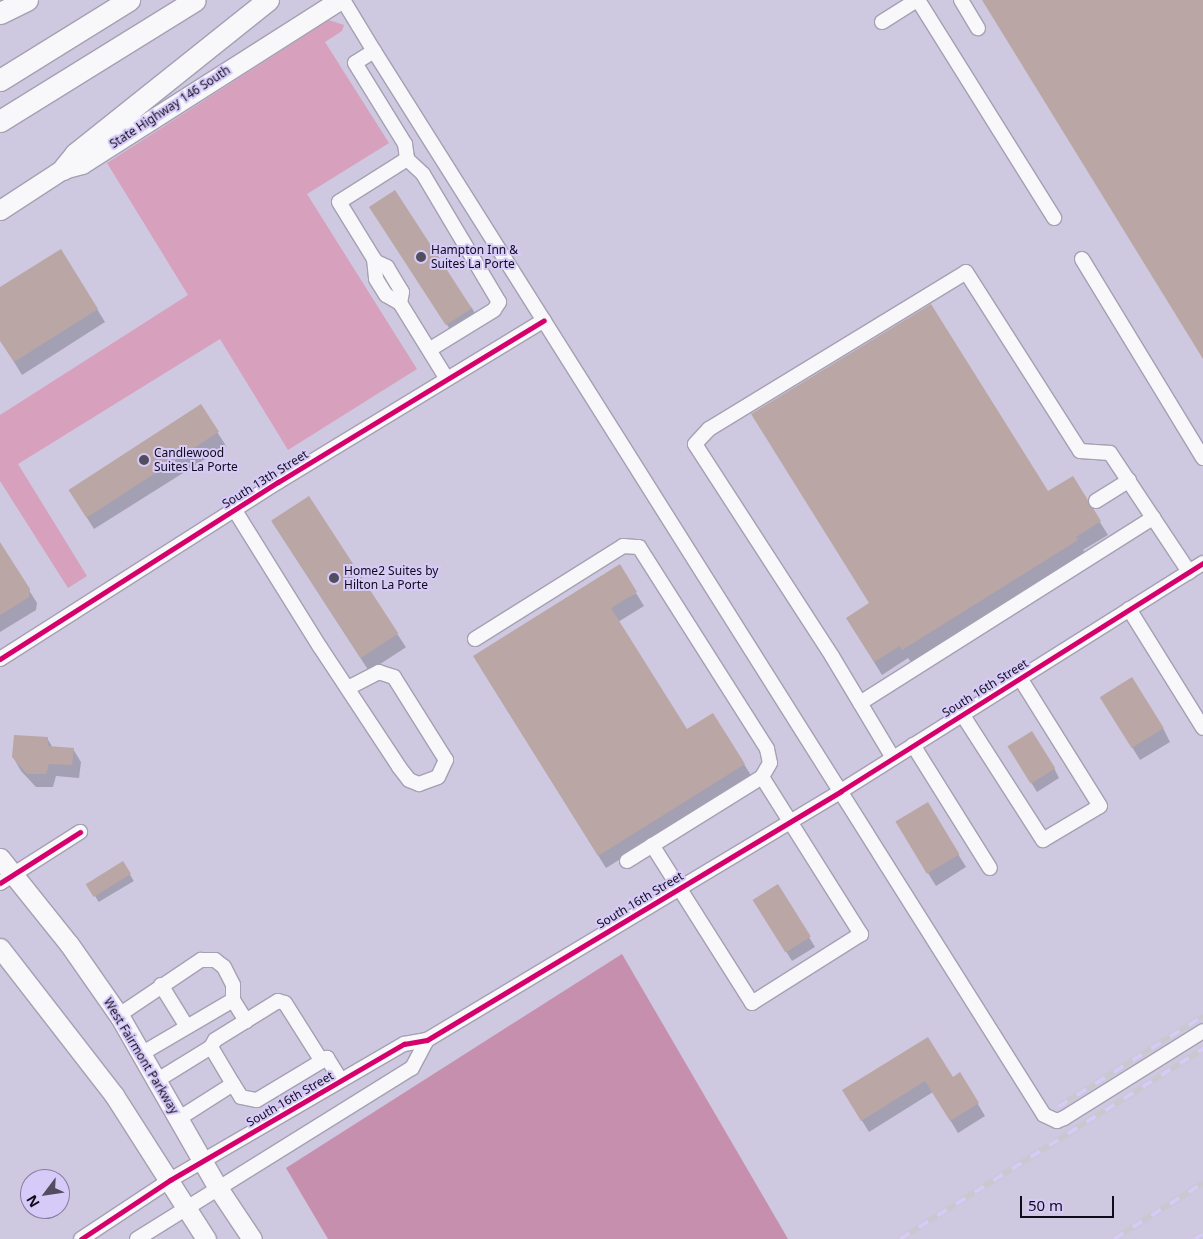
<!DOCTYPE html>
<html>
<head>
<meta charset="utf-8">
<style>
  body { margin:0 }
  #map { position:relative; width:1203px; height:1239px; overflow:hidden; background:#cec8e0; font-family:"Noto Sans",sans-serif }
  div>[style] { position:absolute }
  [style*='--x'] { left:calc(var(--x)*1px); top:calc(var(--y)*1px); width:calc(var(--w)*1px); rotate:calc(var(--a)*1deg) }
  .green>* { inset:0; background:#d7a1be }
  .forest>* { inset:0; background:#c78fae }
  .shadow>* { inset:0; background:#0003; transform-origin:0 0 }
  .building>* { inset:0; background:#baa7a5; transform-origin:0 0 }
  .roads { filter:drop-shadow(1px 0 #a5a0b2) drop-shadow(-1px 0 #a5a0b2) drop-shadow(0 1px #a5a0b2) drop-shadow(0 -1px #a5a0b2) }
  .minor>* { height:14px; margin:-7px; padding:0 7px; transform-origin:7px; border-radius:7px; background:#f8f7fa }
  .major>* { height:19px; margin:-9.5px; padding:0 9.5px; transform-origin:9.5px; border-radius:9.5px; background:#f8f7fa }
  .highway>* { height:21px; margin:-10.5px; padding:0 10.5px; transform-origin:10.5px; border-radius:10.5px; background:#f8f7fa }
  .rail>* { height:5.5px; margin-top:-2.75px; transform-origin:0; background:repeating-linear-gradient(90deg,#d6caf8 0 11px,#cac8cf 0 22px); box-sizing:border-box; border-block:1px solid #cac8cf }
  .cycleway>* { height:5px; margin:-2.5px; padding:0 2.5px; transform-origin:2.5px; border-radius:2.5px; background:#d6006c }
  .dots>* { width:14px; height:14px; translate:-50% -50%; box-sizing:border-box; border:2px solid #d6caf8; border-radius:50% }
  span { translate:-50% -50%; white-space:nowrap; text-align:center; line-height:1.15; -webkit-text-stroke:4px #d6caf8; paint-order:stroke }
  .street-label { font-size:12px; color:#100b1a }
  .poi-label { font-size:12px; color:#100b1a }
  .left { translate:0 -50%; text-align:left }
  .north { position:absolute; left:20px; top:1169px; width:50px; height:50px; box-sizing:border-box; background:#d6caf8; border:1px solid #877e9f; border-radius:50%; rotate:239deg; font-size:14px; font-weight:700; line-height:20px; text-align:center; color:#100b1a }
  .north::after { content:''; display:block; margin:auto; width:18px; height:22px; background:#524d5f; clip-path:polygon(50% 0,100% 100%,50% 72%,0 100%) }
  .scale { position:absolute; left:1020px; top:1196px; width:94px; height:22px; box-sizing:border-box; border:2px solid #100b1a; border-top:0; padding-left:6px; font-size:15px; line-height:18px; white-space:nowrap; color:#100b1a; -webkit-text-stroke:4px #d6caf8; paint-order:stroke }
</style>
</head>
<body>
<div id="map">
  <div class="green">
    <i style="clip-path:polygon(329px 20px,344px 25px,342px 31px,325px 42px,389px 143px,307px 194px,417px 369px,288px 450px,220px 339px,18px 464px,87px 576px,68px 588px,0 481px,0 415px,188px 295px,107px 163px)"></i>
  </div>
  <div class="forest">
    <i style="clip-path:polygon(622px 954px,788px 1239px,328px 1239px,286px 1168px)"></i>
  </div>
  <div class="shadow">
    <i style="clip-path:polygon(378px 220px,472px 308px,479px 321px,455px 337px)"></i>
    <i style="clip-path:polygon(0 288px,97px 309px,105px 322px,22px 375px,0 339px)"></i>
    <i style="clip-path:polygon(201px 406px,226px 446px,94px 529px,77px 502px)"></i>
    <i style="clip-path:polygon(1072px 477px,1108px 535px,1083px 550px,1085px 553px,911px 662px,908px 658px,882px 675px,855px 631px)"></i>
    <i style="left:309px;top:498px;width:178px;height:44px;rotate:57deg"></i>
    <i style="clip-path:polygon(0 544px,37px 603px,36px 610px,0 632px)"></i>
    <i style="clip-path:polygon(636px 593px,644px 606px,618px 622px,686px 731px,744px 764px,752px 777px,606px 868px,482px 670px)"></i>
    <i style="clip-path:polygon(1109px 710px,1163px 728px,1170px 742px,1140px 760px)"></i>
    <i style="clip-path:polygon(47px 738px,53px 748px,73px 749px,81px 762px,79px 778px,56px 776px,53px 787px,36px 787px,21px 771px,13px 757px)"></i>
    <i style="clip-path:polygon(1015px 756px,1054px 768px,1059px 778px,1037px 792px)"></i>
    <i style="clip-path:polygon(905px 836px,958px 854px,966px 867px,936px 886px)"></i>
    <i style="left:123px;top:863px;width:21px;height:41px;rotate:59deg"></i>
    <i style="clip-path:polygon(778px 886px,815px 947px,792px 961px,760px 910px)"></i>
    <i style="clip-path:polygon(927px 1039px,952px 1079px,960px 1074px,985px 1116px,958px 1133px,933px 1092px,869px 1132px,851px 1103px)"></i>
  </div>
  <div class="building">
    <i style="clip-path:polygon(982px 0,1203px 0,1203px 359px)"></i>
    <i style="left:395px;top:190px;width:141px;height:31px;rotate:57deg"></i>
    <i style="clip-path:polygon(61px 249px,98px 309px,14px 362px,0 341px,0 287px)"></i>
    <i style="clip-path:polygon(931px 304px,1048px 491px,1073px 476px,1101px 521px,1076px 537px,1078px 540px,902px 650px,900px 646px,874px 662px,846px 618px,869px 603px,751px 414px)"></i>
    <i style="left:201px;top:404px;width:33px;height:158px;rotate:57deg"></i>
    <i style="left:309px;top:496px;width:164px;height:45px;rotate:57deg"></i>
    <i style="clip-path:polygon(0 542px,30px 589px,29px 597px,0 615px)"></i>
    <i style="clip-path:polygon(620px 564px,637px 592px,611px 608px,687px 729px,713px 713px,745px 764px,598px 856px,473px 656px)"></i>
    <i style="left:1132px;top:677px;width:60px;height:38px;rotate:58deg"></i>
    <i style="left:1032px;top:731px;width:44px;height:29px;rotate:58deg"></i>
    <i style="clip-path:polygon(14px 735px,48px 737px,48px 746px,74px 748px,72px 765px,49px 764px,46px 774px,27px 774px,12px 757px)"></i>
    <i style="left:928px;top:802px;width:61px;height:38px;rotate:59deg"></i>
    <i style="left:123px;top:861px;width:15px;height:44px;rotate:58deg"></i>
    <i style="left:778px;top:884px;width:62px;height:30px;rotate:58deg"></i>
    <i style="clip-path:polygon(928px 1037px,953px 1077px,960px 1072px,979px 1103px,950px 1121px,925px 1081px,861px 1121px,842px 1090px)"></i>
  </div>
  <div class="roads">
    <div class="minor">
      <i style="--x:343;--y:0;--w:60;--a:58.7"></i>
      <i style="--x:374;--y:51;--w:22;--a:148"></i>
      <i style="--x:355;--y:63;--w:95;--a:58.3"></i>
      <i style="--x:405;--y:144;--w:15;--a:82"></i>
      <i style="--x:407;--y:159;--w:22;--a:43"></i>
      <i style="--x:423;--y:174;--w:149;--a:59.3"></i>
      <i style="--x:499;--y:302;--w:9;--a:122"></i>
      <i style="--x:494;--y:310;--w:76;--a:148.4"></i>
      <i style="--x:918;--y:0;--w:257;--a:58"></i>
      <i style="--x:961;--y:0;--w:33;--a:59"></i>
      <i style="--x:882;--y:22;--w:41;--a:-32.2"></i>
      <i style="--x:374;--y:51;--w:1257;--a:57.8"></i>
      <i style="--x:1044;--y:1115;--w:14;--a:25"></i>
      <i style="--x:1057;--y:1121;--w:8;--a:-23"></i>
      <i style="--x:1064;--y:1118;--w:164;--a:-32"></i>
      <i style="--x:407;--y:159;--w:80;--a:147.7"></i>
      <i style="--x:339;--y:202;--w:67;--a:58.4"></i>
      <i style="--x:374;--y:259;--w:20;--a:84"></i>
      <i style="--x:376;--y:279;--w:19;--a:58"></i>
      <i style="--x:386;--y:295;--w:16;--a:30"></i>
      <i style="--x:400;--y:303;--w:89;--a:58.3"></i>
      <i style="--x:1082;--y:259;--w:233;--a:58.7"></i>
      <i style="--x:376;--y:262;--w:12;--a:24"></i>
      <i style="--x:387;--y:267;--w:29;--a:59"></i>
      <i style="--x:402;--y:292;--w:11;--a:100"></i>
      <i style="--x:1096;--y:501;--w:39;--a:-32"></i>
      <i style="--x:234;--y:509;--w:163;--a:58.1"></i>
      <i style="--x:320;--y:647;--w:144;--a:56.6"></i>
      <i style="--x:399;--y:767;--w:16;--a:52"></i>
      <i style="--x:409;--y:780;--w:11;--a:22"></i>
      <i style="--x:419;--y:784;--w:20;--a:-20"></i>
      <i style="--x:438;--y:777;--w:19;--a:-65"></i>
      <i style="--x:446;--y:760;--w:98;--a:-122.1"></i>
      <i style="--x:394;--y:677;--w:16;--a:-162"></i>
      <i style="--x:379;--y:672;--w:35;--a:153"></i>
      <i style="--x:1129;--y:609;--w:140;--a:58.1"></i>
      <i style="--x:475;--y:639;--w:175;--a:-32.1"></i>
      <i style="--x:623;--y:546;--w:16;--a:4"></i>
      <i style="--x:639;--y:547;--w:239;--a:57.6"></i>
      <i style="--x:767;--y:749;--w:14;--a:78"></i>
      <i style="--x:770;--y:763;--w:16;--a:120"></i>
      <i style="--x:762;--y:777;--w:186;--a:57.8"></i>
      <i style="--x:861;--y:934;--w:129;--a:147.7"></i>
      <i style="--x:752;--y:1003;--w:187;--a:-122.3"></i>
      <i style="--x:0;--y:659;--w:330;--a:-32.5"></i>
      <i style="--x:278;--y:482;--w:311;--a:-31.3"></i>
      <i style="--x:860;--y:703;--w:347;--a:-32.3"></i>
      <i style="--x:962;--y:714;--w:150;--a:57.3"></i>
      <i style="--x:1043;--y:840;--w:66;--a:-30.8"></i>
      <i style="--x:1100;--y:806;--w:151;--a:-122"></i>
      <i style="--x:913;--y:745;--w:145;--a:58"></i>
      <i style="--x:893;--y:758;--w:119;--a:-120.9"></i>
      <i style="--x:832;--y:656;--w:252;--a:-122.9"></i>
      <i style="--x:695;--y:444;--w:21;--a:-47"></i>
      <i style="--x:709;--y:429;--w:301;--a:-31.4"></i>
      <i style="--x:966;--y:272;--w:212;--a:57.5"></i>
      <i style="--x:1080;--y:451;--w:30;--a:4"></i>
      <i style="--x:1110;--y:453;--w:143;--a:56.4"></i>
      <i style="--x:627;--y:861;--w:159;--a:-31.9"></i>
      <i style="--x:0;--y:883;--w:95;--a:-32.5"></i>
      <i style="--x:161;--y:985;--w:49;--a:58.2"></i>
      <i style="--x:119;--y:1015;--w:99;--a:-33.9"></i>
      <i style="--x:201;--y:960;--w:14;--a:0"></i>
      <i style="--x:215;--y:960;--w:11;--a:38"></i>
      <i style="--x:224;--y:967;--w:20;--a:63"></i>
      <i style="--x:233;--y:985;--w:15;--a:90"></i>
      <i style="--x:211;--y:1047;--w:8;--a:-60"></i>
      <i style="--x:215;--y:1040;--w:74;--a:-31.8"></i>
      <i style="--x:278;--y:1001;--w:7;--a:16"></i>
      <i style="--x:285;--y:1003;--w:67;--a:57.7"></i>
      <i style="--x:141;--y:1054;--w:107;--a:-30.4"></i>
      <i style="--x:233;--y:1000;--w:25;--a:58"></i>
      <i style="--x:156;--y:1081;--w:65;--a:-31.7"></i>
      <i style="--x:211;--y:1047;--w:43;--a:59.3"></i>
      <i style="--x:178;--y:1119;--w:65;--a:-32.5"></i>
      <i style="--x:233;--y:1084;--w:15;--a:58"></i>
      <i style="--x:241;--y:1097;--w:16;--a:11"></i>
      <i style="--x:257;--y:1100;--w:82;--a:-31"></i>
      <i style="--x:327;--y:1058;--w:26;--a:58"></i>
      <i style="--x:81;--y:1239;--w:107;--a:-33.5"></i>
      <i style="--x:170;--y:1180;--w:271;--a:-30.2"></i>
      <i style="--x:404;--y:1044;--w:23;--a:-10"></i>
      <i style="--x:427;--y:1040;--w:483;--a:-31"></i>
      <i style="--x:841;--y:791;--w:428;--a:-32.2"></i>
      <i style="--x:137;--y:1239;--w:324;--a:-31.9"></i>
      <i style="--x:412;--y:1068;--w:32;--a:-62"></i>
    </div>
    <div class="major">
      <i style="--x:0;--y:210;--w:75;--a:-33.1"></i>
      <i style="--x:63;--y:169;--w:20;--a:-15"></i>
      <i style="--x:82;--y:164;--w:305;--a:-32.5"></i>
      <i style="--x:0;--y:858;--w:110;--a:51.3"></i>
      <i style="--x:69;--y:944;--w:89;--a:55.1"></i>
      <i style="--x:120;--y:1017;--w:197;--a:60.2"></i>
      <i style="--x:218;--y:1188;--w:61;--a:56.3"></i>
      <i style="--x:0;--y:948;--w:186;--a:52.2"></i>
      <i style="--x:114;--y:1095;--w:171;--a:57.4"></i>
    </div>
    <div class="highway">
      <i style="--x:0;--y:13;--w:30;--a:-26"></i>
      <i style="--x:0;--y:80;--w:152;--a:-31.8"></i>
      <i style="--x:0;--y:121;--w:229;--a:-31.8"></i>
      <i style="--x:63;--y:169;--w:19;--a:-51"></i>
      <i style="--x:75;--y:154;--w:247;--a:-38.6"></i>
    </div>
  </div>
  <div class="rail">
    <i style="--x:1058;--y:1107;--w:171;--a:-32.1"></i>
    <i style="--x:900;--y:1239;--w:358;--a:-32.1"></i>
    <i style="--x:1114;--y:1239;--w:105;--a:-32.2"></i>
    <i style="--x:1195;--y:1239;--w:9;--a:-32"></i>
  </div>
  <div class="cycleway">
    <i style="--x:0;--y:659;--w:330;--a:-32.5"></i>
    <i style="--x:278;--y:482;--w:311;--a:-31.3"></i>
    <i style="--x:0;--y:883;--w:95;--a:-32.5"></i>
    <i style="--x:81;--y:1239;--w:107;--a:-33.5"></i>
    <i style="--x:170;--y:1180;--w:271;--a:-30.2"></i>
    <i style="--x:404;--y:1044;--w:23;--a:-10"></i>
    <i style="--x:427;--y:1040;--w:483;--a:-31"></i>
    <i style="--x:841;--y:791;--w:428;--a:-32.2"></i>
  </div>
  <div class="dots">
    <i style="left:421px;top:257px;background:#524d5f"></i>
    <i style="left:144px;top:460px;background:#524d5f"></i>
    <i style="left:334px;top:578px;background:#524d5f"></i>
  </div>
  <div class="street-label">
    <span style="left:170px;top:107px;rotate:-33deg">State Highway 146 South</span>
    <span style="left:265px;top:479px;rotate:-32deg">South 13th Street</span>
    <span style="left:985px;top:688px;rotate:-32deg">South 16th Street</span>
    <span style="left:640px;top:900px;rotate:-31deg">South 16th Street</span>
    <span style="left:141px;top:1056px;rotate:59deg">West Fairmont Parkway</span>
    <span style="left:290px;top:1099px;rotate:-30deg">South 16th Street</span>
  </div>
  <div class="poi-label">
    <span class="left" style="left:431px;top:257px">Hampton Inn &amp;<br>Suites La Porte</span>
    <span class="left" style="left:154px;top:460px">Candlewood<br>Suites La Porte</span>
    <span class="left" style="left:344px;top:578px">Home2 Suites by<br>Hilton La Porte</span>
  </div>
  <div class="north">N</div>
  <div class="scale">50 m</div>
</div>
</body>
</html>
